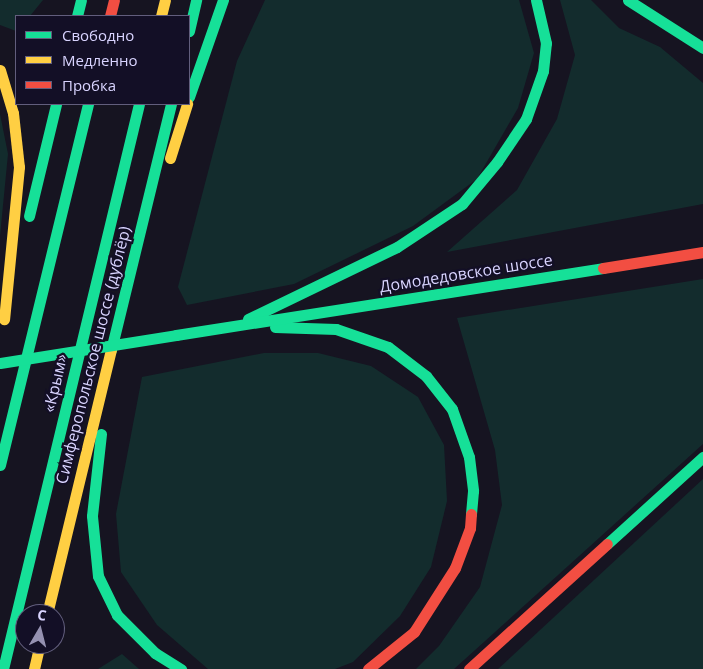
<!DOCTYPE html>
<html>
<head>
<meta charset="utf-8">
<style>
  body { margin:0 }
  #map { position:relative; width:703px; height:669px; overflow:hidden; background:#161421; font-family:"Open Sans",sans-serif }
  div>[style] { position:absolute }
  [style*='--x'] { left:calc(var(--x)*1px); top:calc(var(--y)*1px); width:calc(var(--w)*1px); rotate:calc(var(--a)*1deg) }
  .green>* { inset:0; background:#132c2d }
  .fast>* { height:11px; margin:-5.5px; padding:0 5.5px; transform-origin:5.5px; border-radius:5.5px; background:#16e098 }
  .slow>* { height:11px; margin:-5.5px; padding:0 5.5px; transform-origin:5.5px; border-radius:5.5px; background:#ffcf43 }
  .jam>* { height:11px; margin:-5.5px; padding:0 5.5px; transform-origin:5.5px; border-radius:5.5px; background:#f24e42 }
  .fast-bridge>* { height:11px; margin:-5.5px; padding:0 5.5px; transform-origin:5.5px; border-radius:5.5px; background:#16e098 }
  span { translate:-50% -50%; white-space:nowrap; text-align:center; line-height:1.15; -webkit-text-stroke:4.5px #130f26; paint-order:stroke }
  .street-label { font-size:16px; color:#d9d4ff }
  .legend { position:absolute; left:15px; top:15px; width:175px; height:90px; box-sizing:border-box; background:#130f26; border:1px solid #625e7d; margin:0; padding:6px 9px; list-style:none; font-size:15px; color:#d9d4ff }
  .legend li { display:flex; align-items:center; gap:10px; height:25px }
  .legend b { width:25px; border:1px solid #625e7d }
  .north { position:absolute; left:15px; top:604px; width:50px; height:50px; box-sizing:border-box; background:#130f26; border:1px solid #625e7d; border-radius:50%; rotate:8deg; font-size:14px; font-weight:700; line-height:20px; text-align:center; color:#d9d4ff }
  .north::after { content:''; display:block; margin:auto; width:18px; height:22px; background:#9591b1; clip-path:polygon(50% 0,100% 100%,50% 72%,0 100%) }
</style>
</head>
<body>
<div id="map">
  <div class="green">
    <i style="clip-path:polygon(0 0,43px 0,30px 16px,16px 16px,16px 31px,0 25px)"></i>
    <i style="clip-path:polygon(265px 0,519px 0,534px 53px,518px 108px,477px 179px,413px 226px,294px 284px,187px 305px,178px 287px,237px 61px)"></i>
    <i style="clip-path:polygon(560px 0,591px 0,619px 28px,660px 47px,703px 83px,703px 204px,447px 252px,517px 190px,557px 119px,575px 55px)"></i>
    <i style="clip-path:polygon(0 114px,8px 154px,0 236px)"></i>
    <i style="clip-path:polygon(703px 279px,703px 444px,454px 669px,416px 669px,439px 646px,480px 587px,502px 505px,495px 450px,457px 318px)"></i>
    <i style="clip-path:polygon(264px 353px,318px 353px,371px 366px,418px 397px,444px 445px,447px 501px,431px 567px,400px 616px,353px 662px,335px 669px,208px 669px,157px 625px,121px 572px,116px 514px,142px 377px)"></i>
    <i style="clip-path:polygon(703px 479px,703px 669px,498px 669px)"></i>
    <i style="clip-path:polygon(122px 654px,139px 669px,98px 669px)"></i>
  </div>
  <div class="fast">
    <i style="--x:628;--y:0;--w:89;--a:32.6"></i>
    <i style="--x:77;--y:16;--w:16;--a:-76"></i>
    <i style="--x:189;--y:31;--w:32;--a:-77"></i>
    <i style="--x:189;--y:97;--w:103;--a:-70.7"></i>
    <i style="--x:29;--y:216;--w:115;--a:-76.4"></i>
    <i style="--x:248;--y:319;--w:165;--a:-25.8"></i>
    <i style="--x:397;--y:247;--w:78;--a:-33.5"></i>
    <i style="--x:462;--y:204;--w:55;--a:-50.2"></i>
    <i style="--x:497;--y:162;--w:52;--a:-56"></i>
    <i style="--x:526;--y:119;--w:51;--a:-70.5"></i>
    <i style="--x:543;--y:71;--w:28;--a:-84"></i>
    <i style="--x:546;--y:43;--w:44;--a:-103.1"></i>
    <i style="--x:275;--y:327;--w:61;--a:1.9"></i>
    <i style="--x:336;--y:329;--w:55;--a:19.1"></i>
    <i style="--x:388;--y:347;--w:48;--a:37.3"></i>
    <i style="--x:426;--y:376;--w:42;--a:51.8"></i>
    <i style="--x:452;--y:409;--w:51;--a:70.5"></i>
    <i style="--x:469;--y:457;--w:34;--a:83"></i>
    <i style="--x:473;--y:491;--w:23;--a:95"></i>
    <i style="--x:176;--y:335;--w:432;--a:-8.9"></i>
    <i style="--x:111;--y:350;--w:253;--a:-76.3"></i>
    <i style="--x:101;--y:434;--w:82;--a:96.3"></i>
    <i style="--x:92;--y:516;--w:60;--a:84.3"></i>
    <i style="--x:98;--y:576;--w:43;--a:64"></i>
    <i style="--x:117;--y:615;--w:54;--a:45"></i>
    <i style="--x:155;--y:653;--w:31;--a:32"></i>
    <i style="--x:0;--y:465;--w:372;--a:-76.3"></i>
    <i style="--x:607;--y:544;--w:130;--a:-42.2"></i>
    <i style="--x:3;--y:669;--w:581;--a:-76.47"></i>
  </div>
  <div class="slow">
    <i style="--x:161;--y:16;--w:16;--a:-76"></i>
    <i style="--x:0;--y:70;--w:45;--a:73.2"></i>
    <i style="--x:13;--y:113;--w:54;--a:83.7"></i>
    <i style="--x:19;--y:167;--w:153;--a:95.6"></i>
    <i style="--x:170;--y:158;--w:57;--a:-72.5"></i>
    <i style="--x:47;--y:614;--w:272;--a:-76.4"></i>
    <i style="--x:34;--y:669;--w:26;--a:-77"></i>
  </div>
  <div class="jam">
    <i style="--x:110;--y:16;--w:16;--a:-76"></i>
    <i style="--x:603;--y:268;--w:101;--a:-9.1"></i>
    <i style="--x:368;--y:669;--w:59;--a:-38.8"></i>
    <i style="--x:414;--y:632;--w:76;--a:-57.4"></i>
    <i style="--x:455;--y:568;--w:43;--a:-69.4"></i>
    <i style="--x:470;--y:528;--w:14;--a:-86"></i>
    <i style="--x:469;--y:669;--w:186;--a:-42.2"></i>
  </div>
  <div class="fast-bridge">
    <i style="--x:0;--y:363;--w:178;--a:-9"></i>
  </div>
  <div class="street-label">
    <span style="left:466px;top:273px;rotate:-9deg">Домодедовское шоссе</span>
    <span style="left:93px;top:355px;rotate:-76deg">Симферопольское шоссе (дублёр)</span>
    <span style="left:55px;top:383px;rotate:-77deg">«Крым»</span>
  </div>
  <ul class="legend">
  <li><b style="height:6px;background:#16e098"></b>Свободно</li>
  <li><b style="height:6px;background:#ffcf43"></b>Медленно</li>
  <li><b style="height:6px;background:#f24e42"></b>Пробка</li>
  </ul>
  <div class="north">С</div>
</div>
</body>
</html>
